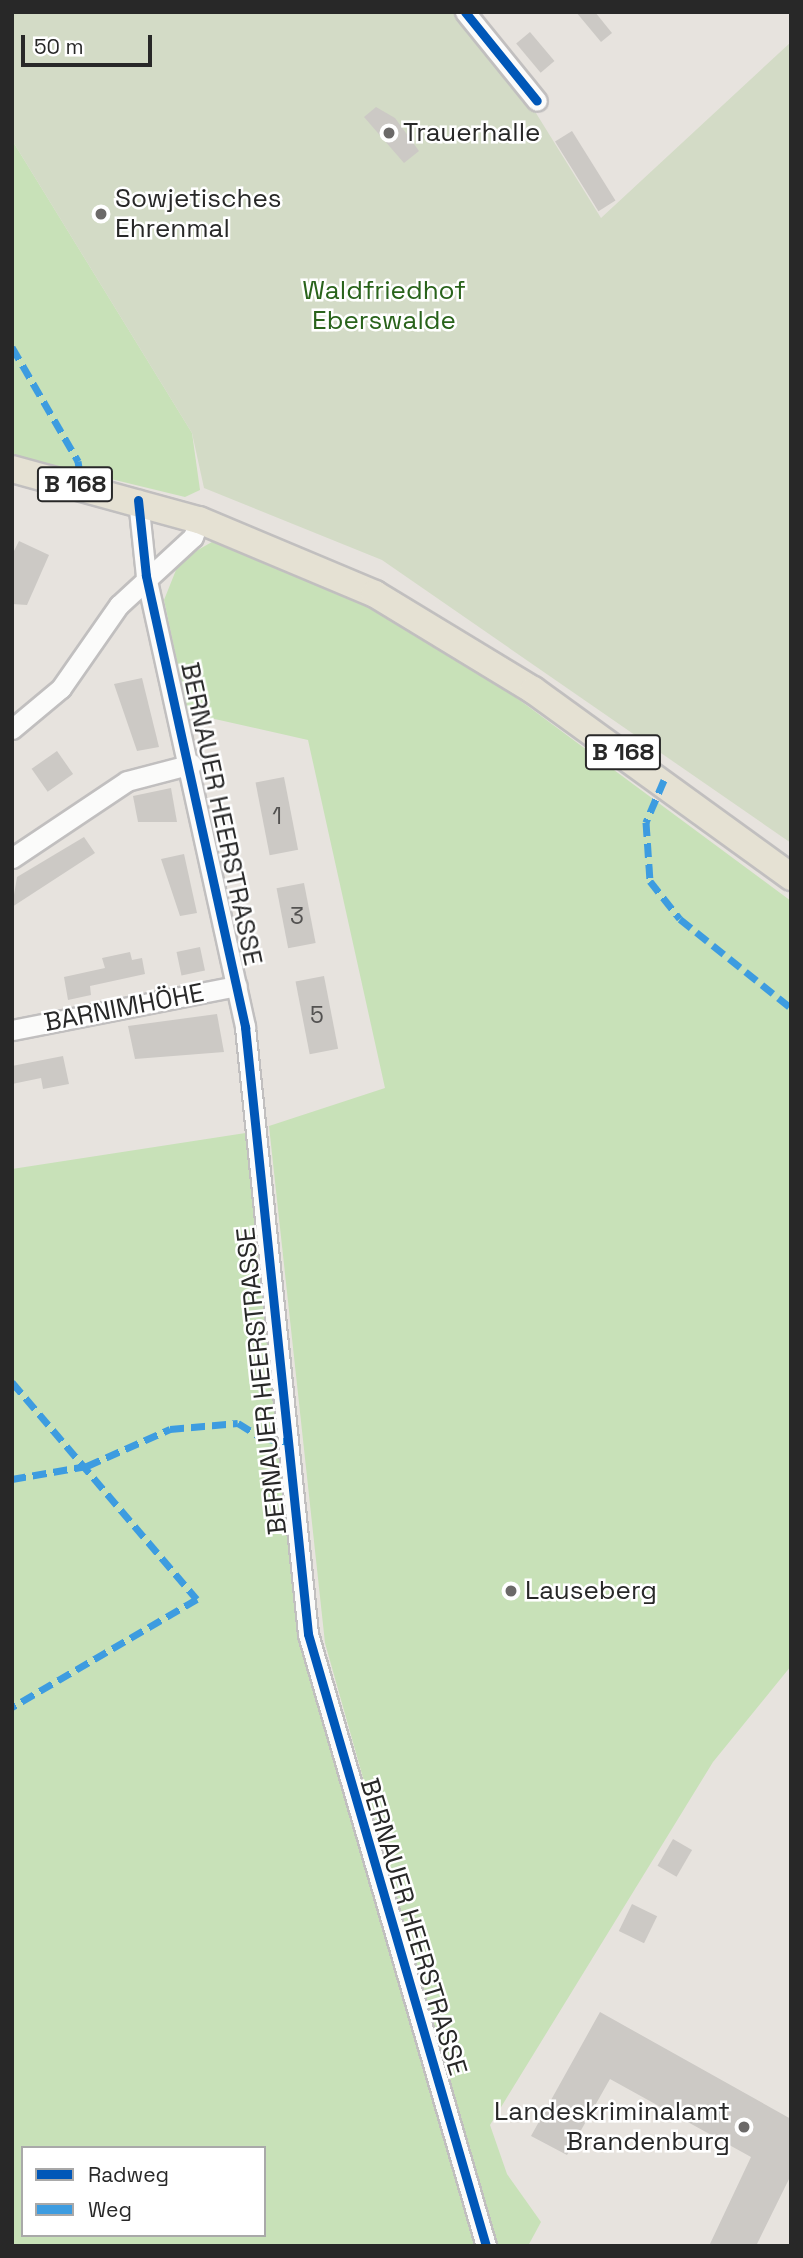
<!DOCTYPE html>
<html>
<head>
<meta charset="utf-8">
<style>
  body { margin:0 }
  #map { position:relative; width:803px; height:2258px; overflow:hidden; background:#e7e3de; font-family:"Space Grotesk",sans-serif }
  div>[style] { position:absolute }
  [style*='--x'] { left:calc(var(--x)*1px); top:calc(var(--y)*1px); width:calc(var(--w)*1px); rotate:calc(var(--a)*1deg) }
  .green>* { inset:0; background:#c8e1b8 }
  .cemetery>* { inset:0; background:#d3dbc6 }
  .building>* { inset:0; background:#ccc9c5; transform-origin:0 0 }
  .roads { filter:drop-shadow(2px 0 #c1bfbf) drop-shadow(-2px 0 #c1bfbf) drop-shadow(0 2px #c1bfbf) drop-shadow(0 -2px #c1bfbf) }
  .minor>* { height:19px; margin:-9.5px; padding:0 9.5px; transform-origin:9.5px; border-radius:9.5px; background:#fbfbfa }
  .major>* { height:26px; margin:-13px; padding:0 13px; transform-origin:13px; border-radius:13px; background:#e5e1d3 }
  .quiet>* { height:7px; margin-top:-3.5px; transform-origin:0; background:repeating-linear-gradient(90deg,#3d9ce0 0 14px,transparent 0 21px) }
  .cycleway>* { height:9px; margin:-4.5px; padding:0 4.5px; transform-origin:4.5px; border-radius:4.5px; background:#0057b8 }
  .dots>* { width:19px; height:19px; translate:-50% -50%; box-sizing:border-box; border:4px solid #fff; border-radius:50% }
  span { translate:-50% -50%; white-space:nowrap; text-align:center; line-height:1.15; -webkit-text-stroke:5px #fff; paint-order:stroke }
  .number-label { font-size:23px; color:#535251 }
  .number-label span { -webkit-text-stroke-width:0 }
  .shield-label span { padding:2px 5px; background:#fff; border:2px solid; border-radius:5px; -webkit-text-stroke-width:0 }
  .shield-label { font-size:24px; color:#282828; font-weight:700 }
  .poi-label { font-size:26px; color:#282828 }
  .left { translate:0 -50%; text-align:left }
  .right { translate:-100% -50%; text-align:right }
  .park-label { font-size:26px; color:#29631b }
  .street-label { font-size:26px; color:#282828 }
  .frame { position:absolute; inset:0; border:14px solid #282828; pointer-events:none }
  .legend { position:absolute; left:21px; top:2146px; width:245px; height:91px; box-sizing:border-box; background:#fff; border:2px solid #a9a9a9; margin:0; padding:9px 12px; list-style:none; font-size:21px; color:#282828 }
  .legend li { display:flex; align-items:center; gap:14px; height:35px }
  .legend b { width:35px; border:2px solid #a9a9a9 }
  .scale { position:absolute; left:21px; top:35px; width:131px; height:32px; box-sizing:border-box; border:4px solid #282828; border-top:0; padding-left:9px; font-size:21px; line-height:24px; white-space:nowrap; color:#282828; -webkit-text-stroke:5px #fff; paint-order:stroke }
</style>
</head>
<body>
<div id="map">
  <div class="green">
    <i style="clip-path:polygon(12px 140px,192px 433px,200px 490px,185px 497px,12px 455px)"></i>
    <i style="clip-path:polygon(219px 538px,273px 553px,437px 639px,791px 901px,791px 1666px,713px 1762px,490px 2125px,507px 2174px,541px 2222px,528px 2246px,495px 2246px,325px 1643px,269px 1126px,385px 1088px,308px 740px,188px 713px,164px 600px,180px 560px)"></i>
    <i style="clip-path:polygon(evenodd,252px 1132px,298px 1638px,480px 2246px,12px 2246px,12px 1169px,252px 1132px,23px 2148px,264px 2148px,264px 2235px,23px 2235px,23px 2148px)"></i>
  </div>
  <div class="cemetery">
    <i style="clip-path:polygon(12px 12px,455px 12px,531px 105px,601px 218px,791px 42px,791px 843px,382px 560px,204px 488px,192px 433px,12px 140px)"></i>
  </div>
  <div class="building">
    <i style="clip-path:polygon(576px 12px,595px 12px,612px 33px,601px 42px)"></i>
    <i style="left:530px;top:32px;width:38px;height:18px;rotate:50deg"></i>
    <i style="clip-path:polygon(376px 107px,395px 118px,419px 151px,404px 163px,364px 117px)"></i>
    <i style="left:572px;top:131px;width:82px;height:20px;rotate:58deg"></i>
    <i style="clip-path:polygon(19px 541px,49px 555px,27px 605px,12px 604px,12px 555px)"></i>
    <i style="clip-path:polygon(142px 678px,159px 747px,137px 751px,114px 684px)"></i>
    <i style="left:57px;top:751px;width:28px;height:31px;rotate:55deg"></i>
    <i style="left:284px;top:777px;width:74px;height:29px;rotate:79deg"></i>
    <i style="clip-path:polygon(171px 788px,177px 822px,138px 822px,133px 796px)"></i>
    <i style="clip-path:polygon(84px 837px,95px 853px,12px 907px,17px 877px)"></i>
    <i style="clip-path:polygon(184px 854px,197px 913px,180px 916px,161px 859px)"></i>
    <i style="left:304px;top:883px;width:61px;height:28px;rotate:79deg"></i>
    <i style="left:200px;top:947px;width:24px;height:24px;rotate:78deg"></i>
    <i style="clip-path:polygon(130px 952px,132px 960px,142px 958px,145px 974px,90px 986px,91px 995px,68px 1000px,64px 977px,105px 968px,102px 958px)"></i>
    <i style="left:324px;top:976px;width:74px;height:29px;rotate:79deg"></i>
    <i style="clip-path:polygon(217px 1014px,224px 1052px,135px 1059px,128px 1026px)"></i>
    <i style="clip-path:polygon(63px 1056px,69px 1084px,43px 1089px,41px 1078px,12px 1084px,12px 1066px)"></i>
    <i style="left:673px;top:1839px;width:22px;height:31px;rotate:30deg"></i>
    <i style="left:632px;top:1904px;width:28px;height:30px;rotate:26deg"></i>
    <i style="clip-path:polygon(600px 2012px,791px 2119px,791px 2175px,756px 2246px,709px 2246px,751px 2157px,610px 2079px,567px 2155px,531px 2136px)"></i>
  </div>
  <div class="roads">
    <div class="minor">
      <i style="--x:465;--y:12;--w:114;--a:51"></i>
      <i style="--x:138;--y:500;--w:76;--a:84"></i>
      <i style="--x:146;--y:576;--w:462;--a:77.6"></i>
      <i style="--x:245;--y:1027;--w:610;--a:84.07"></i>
      <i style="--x:308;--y:1634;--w:637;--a:73.78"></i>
      <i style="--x:12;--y:729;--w:64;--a:-39.9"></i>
      <i style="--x:61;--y:688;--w:101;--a:-55.1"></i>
      <i style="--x:119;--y:605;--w:100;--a:-42.6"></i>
      <i style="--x:193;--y:537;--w:18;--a:-71"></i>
      <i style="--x:12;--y:858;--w:138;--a:-33.8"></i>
      <i style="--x:127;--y:781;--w:67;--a:-14.7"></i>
      <i style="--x:12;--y:1030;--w:229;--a:-11.1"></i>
    </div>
    <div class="major">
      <i style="--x:12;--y:469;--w:194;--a:15.3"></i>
      <i style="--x:199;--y:520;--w:191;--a:22.8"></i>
      <i style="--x:375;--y:594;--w:185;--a:31.3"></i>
      <i style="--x:533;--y:690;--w:319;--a:35.9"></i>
    </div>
  </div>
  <div class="quiet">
    <i style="--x:12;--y:347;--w:132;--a:59.9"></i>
    <i style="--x:78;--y:461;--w:25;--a:81"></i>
    <i style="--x:664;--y:780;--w:46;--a:113.2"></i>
    <i style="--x:646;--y:822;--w:59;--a:86.1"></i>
    <i style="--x:650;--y:881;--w:48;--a:51.7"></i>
    <i style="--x:680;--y:919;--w:142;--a:38.7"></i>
    <i style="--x:12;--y:1382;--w:285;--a:49.6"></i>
    <i style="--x:197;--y:1599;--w:214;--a:149.7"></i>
    <i style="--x:12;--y:1479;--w:76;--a:-9.8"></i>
    <i style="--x:87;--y:1466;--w:91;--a:-24"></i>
    <i style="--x:170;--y:1429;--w:68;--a:-5"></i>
    <i style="--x:238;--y:1423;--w:28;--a:32"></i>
    <i style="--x:262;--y:1438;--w:27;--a:8"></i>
  </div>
  <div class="cycleway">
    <i style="--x:465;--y:12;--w:114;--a:51"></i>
    <i style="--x:138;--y:500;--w:76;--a:84"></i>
    <i style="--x:146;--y:576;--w:462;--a:77.6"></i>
    <i style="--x:245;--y:1027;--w:610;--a:84.07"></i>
    <i style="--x:308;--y:1634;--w:637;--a:73.78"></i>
  </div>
  <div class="dots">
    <i style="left:389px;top:133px;background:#6b6968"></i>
    <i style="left:101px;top:214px;background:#6b6968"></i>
    <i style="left:511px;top:1591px;background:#6b6968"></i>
    <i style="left:744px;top:2127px;background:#6b6968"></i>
  </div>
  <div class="number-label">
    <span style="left:277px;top:816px">1</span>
    <span style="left:297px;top:916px">3</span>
    <span style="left:317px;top:1015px">5</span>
  </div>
  <div class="shield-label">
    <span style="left:75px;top:484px">B 168</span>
    <span style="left:623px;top:752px">B 168</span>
  </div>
  <div class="poi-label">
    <span class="left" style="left:403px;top:133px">Trauerhalle</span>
    <span class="left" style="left:115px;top:214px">Sowjetisches<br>Ehrenmal</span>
    <span class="left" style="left:525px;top:1591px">Lauseberg</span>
    <span class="right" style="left:730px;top:2127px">Landeskriminalamt<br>Brandenburg</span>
  </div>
  <div class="park-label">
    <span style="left:384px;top:306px">Waldfriedhof<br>Eberswalde</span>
  </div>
  <div class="street-label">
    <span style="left:221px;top:814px;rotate:78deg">BERNAUER HEERSTRASSE</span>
    <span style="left:124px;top:1008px;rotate:-11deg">BARNIMHÖHE</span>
    <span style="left:262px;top:1381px;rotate:-96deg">BERNAUER HEERSTRASSE</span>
    <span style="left:413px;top:1927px;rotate:73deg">BERNAUER HEERSTRASSE</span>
  </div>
  <div class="frame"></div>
  <ul class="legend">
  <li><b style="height:9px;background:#0057b8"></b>Radweg</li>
  <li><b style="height:9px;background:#3d9ce0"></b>Weg</li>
  </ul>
  <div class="scale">50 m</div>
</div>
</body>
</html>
